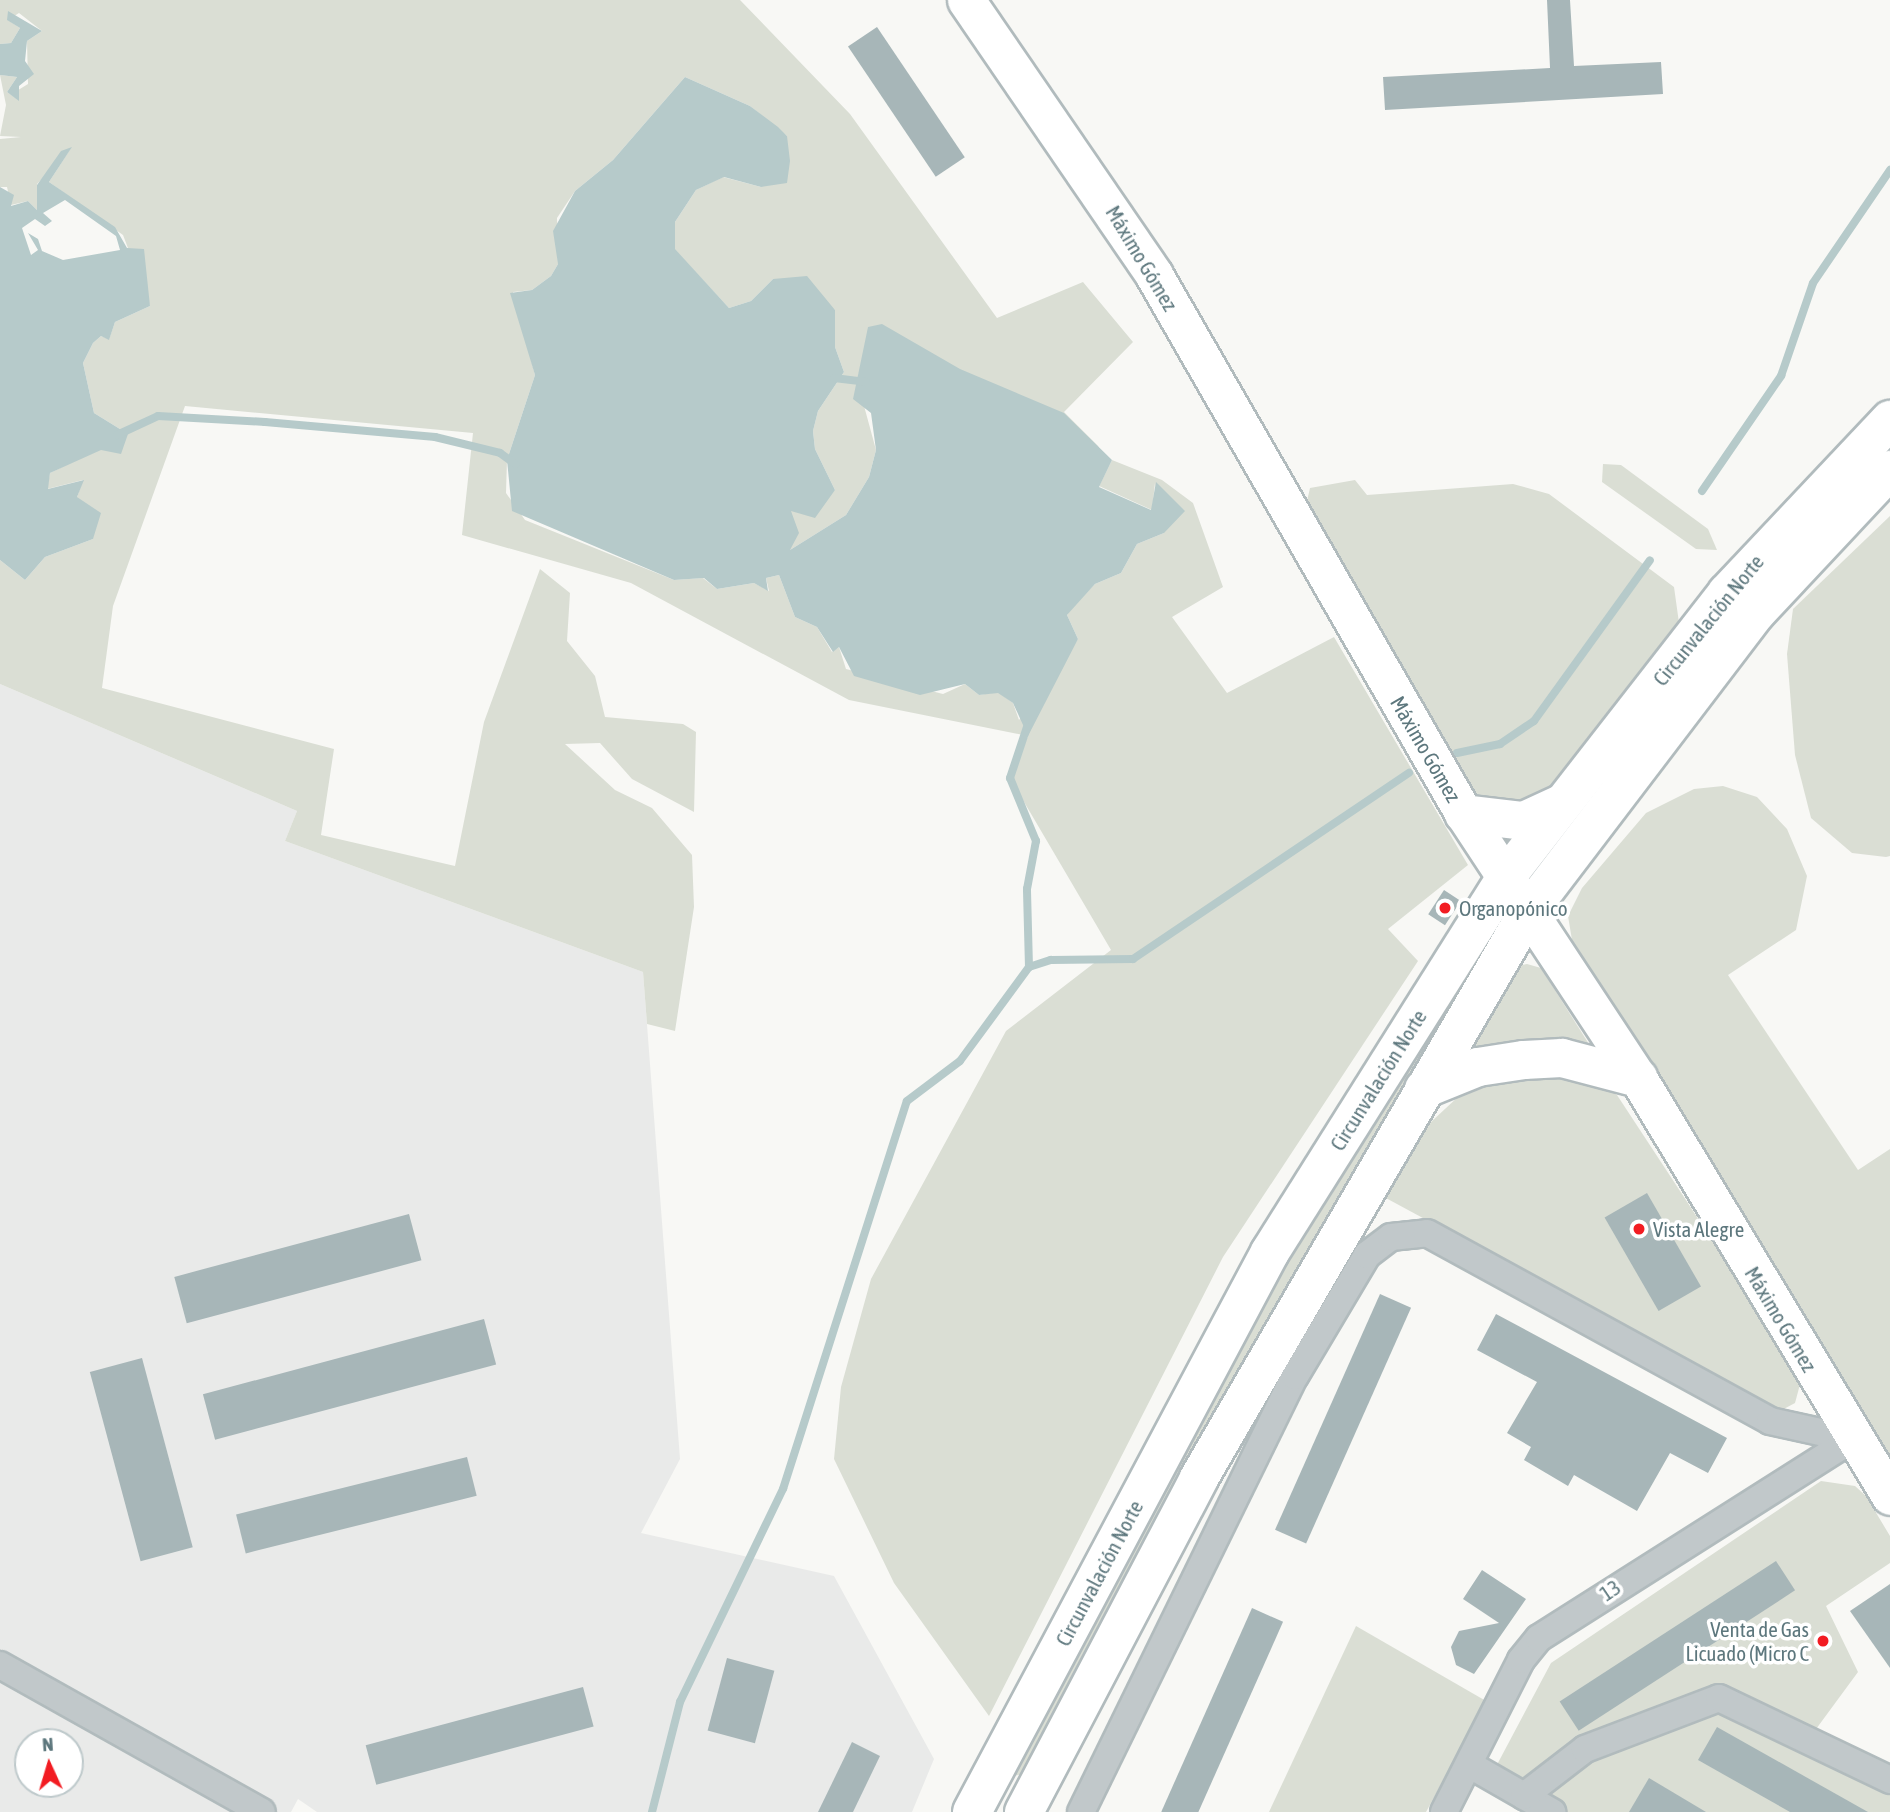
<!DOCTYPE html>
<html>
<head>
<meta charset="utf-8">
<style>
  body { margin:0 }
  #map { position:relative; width:1890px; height:1812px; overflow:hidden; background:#f8f8f5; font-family:"Asap Condensed",sans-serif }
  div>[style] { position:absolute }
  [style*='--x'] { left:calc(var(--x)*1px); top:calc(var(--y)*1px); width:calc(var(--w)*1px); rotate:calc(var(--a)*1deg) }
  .built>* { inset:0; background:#e9eae9 }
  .green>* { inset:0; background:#daded4 }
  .water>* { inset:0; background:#b6caca }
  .stream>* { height:8px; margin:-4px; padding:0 4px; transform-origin:4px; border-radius:4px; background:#b6caca }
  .building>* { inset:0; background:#a7b6b8; transform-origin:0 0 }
  .roads { filter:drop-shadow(2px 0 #b1bbbd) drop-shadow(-2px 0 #b1bbbd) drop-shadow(0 2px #b1bbbd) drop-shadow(0 -2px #b1bbbd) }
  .street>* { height:26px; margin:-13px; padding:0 13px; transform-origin:13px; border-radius:13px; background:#c1c8ca }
  .secondary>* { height:37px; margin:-18.5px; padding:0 18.5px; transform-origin:18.5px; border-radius:18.5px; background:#fff }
  .highway>* { height:38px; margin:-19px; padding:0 19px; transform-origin:19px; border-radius:19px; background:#fff }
  .dots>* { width:19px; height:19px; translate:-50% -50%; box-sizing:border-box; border:4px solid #fff; border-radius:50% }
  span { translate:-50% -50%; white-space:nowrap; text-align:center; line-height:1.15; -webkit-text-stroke:7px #fff; paint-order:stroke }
  .street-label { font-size:21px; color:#5d777d }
  .poi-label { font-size:21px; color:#5d777d }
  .left { translate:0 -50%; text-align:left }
  .right { translate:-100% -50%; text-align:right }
  .north { position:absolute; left:14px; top:1728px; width:70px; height:70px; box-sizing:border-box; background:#fff; border:2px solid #bec9cb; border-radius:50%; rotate:356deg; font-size:19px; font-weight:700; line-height:28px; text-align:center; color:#5d777d }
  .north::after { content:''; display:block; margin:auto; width:24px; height:32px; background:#f21c22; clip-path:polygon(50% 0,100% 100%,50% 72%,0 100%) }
</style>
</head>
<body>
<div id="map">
  <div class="built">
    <i style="clip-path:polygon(evenodd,0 684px,297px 811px,285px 841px,643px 972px,680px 1459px,641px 1533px,834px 1576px,934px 1759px,912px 1812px,317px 1812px,298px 1799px,291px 1812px,0 1812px,0 684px,28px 1742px,70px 1742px,70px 1784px,28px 1784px,28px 1742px)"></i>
  </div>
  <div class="green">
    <i style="clip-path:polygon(0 0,740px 0,850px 114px,997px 318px,1083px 282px,1133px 342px,1064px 412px,1099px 447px,867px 345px,857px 380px,876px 450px,869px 477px,846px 515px,790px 550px,790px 511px,835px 490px,815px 449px,813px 431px,818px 411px,844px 372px,835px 347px,835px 310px,773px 279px,751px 301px,729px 308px,674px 249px,675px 222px,696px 190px,723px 177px,761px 187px,787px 136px,750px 106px,685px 77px,613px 160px,575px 191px,557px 218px,558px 264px,551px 276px,532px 290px,513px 292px,535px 375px,507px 460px,506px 493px,525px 520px,674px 580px,703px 578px,717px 589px,754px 583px,769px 591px,766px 578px,779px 575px,795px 617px,817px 627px,832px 652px,839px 647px,846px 669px,943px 694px,965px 684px,979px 695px,998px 692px,1013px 703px,1019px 720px,1078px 639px,1067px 615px,1071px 609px,1095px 584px,1121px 573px,1137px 544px,1164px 533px,1155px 483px,1152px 510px,1099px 486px,1112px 460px,1162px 480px,1193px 503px,1223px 587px,1172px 617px,1227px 693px,1334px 637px,1468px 865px,1388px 929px,1418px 961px,1223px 1257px,989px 1716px,894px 1583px,834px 1459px,841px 1387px,871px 1279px,1006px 1031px,1111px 950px,1010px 778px,1028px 736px,849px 700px,631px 583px,462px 535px,473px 433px,185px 406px,113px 606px,102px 688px,334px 749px,321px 835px,455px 866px,484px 722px,540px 569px,570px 593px,567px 641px,595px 676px,605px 717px,683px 724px,696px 732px,694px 812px,632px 779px,600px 743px,565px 744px,615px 790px,652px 808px,692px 855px,694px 907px,675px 1031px,647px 1024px,643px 972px,285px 841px,297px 811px,0 684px,0 560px,25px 580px,45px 557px,93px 539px,77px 497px,83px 480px,47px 489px,50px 473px,128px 434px,94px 413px,83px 363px,93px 343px,101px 336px,109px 339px,115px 322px,150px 306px,123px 235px,49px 182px,71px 148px,37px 184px,37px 210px,28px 201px,11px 205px,7px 187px,0 187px,0 139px,21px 137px,0 136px,6px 105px,0 75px,17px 77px,7px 92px,19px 100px,15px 92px,28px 84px,27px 41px,42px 31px,19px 13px,8px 20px,20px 28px,11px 43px,0 44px)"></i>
    <i style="clip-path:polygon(1603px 464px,1621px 465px,1708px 529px,1717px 550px,1696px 549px,1602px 482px)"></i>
    <i style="clip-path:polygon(1355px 480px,1367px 495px,1513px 484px,1549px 494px,1674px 587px,1680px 630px,1538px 805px,1466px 805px,1307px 501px,1310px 488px)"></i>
    <i style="clip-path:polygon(1890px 516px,1890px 856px,1886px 857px,1852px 853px,1811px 818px,1795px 755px,1787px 654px,1793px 609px)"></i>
    <i style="clip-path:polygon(1723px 786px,1757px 797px,1787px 829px,1807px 876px,1796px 930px,1728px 975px,1858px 1170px,1890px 1149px,1890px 1460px,1575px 958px,1568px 916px,1582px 888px,1646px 813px,1694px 789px)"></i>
    <i style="clip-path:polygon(1482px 949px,1485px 956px,1312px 1245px,1022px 1774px,1014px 1776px,1010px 1772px,1143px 1516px,1302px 1235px)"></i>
    <i style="clip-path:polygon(1527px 964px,1541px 968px,1594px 1052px,1459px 1063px,1517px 966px)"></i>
    <i style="clip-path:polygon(1502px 1075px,1587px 1078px,1617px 1095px,1802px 1377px,1795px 1403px,1780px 1411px,1384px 1197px,1431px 1122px,1460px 1095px)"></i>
    <i style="clip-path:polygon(1821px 1481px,1855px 1486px,1866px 1496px,1890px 1536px,1890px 1563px,1826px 1606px,1858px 1672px,1808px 1740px,1890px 1780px,1890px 1812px,1553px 1812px,1491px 1776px,1551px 1663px)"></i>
    <i style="clip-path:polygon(1356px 1626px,1486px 1701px,1426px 1812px,1269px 1812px)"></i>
  </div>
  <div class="water">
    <i style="clip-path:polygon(8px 11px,42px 31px,27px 41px,25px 61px,34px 74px,19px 86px,19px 101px,7px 92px,17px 77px,0 75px,0 44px,11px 43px,20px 28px,7px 20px)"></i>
    <i style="clip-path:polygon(685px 77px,750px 106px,778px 127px,787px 136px,790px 161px,787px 183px,761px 187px,724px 177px,696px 190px,675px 222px,675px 249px,729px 308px,751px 301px,773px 279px,807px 276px,835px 310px,835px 347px,844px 372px,818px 411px,813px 431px,815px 449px,835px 490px,815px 518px,791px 511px,799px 533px,790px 550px,846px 515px,869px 477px,876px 450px,871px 413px,853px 399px,868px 327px,882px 324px,960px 369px,1064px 413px,1112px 460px,1099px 487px,1151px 510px,1156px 482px,1185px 511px,1164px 533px,1137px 544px,1121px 573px,1095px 584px,1067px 615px,1078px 639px,1028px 736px,1013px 703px,998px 693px,979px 695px,965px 684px,920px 695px,854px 676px,839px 647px,833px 652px,817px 627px,795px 617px,779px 575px,766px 578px,768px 591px,754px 583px,717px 589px,704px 578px,674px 580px,512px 511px,507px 460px,535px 375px,510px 293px,532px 290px,551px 276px,558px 264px,553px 231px,575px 191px,613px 160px)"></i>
    <i style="clip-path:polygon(evenodd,72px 147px,49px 182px,115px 227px,127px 248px,144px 249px,150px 306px,115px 322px,109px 340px,101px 336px,93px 343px,83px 363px,94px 413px,128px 434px,121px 454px,101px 450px,50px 473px,48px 489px,84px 480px,77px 497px,101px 513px,93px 539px,45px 557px,25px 580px,0 560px,0 187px,14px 195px,11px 206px,28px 201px,37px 210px,37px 185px,61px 151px,72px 147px,65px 200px,116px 236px,120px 250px,63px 260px,42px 251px,38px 239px,28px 233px,38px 250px,31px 255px,22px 228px,35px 219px,45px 226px,52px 221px,43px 213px,65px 200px)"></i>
  </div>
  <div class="stream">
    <i style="--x:834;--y:378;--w:32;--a:7"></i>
    <i style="--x:117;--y:435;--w:45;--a:-24.9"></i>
    <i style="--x:158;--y:416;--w:107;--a:3.2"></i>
    <i style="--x:265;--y:422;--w:171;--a:5"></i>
    <i style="--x:435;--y:437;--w:67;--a:13.8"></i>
    <i style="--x:500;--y:453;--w:19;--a:36"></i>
    <i style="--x:1702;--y:491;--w:140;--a:-55.5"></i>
    <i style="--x:1781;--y:376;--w:98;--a:-71"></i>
    <i style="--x:1813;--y:283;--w:137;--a:-55.7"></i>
    <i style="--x:1457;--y:753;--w:44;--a:-11.8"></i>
    <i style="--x:1500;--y:744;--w:41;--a:-34.1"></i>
    <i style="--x:1534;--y:721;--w:198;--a:-54.2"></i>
    <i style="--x:1029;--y:967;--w:23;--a:-18"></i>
    <i style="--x:1051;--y:960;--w:82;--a:-0.7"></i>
    <i style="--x:1133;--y:959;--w:333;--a:-34"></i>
    <i style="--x:652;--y:1812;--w:114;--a:-75.7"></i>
    <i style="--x:680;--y:1702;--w:237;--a:-64.2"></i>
    <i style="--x:783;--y:1489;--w:407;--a:-72.3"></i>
    <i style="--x:907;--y:1101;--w:66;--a:-37"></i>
    <i style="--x:960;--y:1061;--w:117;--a:-53.7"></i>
    <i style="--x:1029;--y:967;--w:78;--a:-91.5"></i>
    <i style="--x:1027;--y:889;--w:49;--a:-79.4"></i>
    <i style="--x:1036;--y:841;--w:68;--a:-112.4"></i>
    <i style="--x:1010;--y:778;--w:54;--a:-71.6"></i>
  </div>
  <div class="building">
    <i style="clip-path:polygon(1547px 0,1570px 0,1574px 66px,1661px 62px,1663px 94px,1385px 110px,1383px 77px,1550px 68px)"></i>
    <i style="left:877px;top:27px;width:157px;height:35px;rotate:56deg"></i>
    <i style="left:1444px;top:890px;width:20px;height:29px;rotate:33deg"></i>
    <i style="left:1647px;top:1193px;width:108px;height:49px;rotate:60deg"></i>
    <i style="left:409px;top:1214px;width:48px;height:243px;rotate:75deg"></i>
    <i style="left:1380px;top:1294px;width:34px;height:258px;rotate:24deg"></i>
    <i style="clip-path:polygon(1496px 1314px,1727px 1438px,1708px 1473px,1670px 1453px,1637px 1511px,1574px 1475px,1568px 1486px,1524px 1460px,1531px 1447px,1507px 1433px,1537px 1382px,1477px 1350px)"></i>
    <i style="left:484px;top:1319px;width:47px;height:291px;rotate:75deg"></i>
    <i style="left:142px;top:1358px;width:196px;height:54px;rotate:75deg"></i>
    <i style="left:467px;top:1457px;width:40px;height:238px;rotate:76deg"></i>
    <i style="left:1776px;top:1561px;width:35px;height:258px;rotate:57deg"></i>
    <i style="clip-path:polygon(1482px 1570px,1526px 1599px,1474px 1674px,1456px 1665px,1451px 1647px,1459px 1631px,1499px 1623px,1463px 1599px)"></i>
    <i style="clip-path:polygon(1890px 1584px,1890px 1668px,1850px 1611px)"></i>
    <i style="left:1252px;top:1608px;width:34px;height:223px;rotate:24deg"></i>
    <i style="left:727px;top:1658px;width:49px;height:75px;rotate:15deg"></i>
    <i style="left:583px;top:1687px;width:41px;height:225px;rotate:75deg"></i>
    <i style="clip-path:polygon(1717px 1727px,1868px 1812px,1790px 1812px,1698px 1760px)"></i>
    <i style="clip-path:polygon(852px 1742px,880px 1756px,853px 1812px,818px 1812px)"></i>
    <i style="clip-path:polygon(1649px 1778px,1706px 1812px,1629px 1812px)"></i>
  </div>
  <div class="roads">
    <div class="street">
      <i style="--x:0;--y:1665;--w:300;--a:29.3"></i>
      <i style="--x:1470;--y:1765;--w:95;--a:29.8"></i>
      <i style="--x:1524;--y:1796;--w:77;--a:-37.6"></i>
      <i style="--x:1585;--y:1749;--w:143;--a:-20.8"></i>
      <i style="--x:1719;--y:1698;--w:190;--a:25.6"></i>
      <i style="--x:1081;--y:1812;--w:486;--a:-63.9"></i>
      <i style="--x:1295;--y:1376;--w:141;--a:-59.2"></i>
      <i style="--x:1367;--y:1255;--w:30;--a:-37"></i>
      <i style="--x:1391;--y:1237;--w:36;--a:-6"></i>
      <i style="--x:1427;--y:1233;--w:391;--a:28.7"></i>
      <i style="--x:1770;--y:1421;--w:84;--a:12.4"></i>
      <i style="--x:1444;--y:1812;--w:170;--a:-63.1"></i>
      <i style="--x:1521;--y:1660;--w:28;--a:-51"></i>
      <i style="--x:1539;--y:1638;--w:371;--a:-32.4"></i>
    </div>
    <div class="secondary">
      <i style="--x:966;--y:0;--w:333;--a:55.6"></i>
      <i style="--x:1154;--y:275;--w:622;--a:60.1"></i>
      <i style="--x:1464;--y:814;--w:316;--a:56.6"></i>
      <i style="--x:1638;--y:1078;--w:488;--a:58.9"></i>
    </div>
    <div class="highway">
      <i style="--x:1464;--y:814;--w:60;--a:6.7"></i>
      <i style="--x:1524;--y:821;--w:43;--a:-24.8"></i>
      <i style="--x:1424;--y:1089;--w:58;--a:-22.2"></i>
      <i style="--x:1478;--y:1067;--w:47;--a:-8.7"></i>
      <i style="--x:1524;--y:1060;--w:38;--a:-3"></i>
      <i style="--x:1562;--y:1058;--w:79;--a:14.7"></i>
      <i style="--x:972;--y:1812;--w:634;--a:-61.98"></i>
      <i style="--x:1270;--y:1252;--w:443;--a:-57.8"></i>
      <i style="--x:1506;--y:877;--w:360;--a:-52.1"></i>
      <i style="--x:1727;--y:593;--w:238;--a:-46.7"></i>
      <i style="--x:1024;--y:1812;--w:377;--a:-62.3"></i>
      <i style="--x:1199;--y:1478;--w:655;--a:-59.83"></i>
      <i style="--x:1528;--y:912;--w:376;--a:-52.7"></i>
      <i style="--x:1756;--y:613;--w:196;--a:-46.9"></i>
    </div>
  </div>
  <div class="dots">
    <i style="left:1445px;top:908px;background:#f21c22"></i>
    <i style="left:1639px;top:1229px;background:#f21c22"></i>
    <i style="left:1823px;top:1641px;background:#f21c22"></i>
  </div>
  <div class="street-label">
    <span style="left:1142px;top:258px;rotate:59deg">Máximo Gómez</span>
    <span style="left:1708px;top:620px;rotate:-51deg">Circunvalación Norte</span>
    <span style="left:1426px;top:749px;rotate:60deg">Máximo Gómez</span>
    <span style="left:1378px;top:1080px;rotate:-58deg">Circunvalación Norte</span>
    <span style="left:1781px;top:1319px;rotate:59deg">Máximo Gómez</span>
    <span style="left:1099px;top:1573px;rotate:-62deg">Circunvalación Norte</span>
    <span style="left:1610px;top:1590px;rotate:-34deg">13</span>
  </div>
  <div class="poi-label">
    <span class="left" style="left:1459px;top:908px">Organopónico</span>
    <span class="left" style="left:1653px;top:1229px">Vista Alegre</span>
    <span class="right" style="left:1809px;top:1641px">Venta de Gas<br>Licuado (Micro C</span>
  </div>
  <div class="north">N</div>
</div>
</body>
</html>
